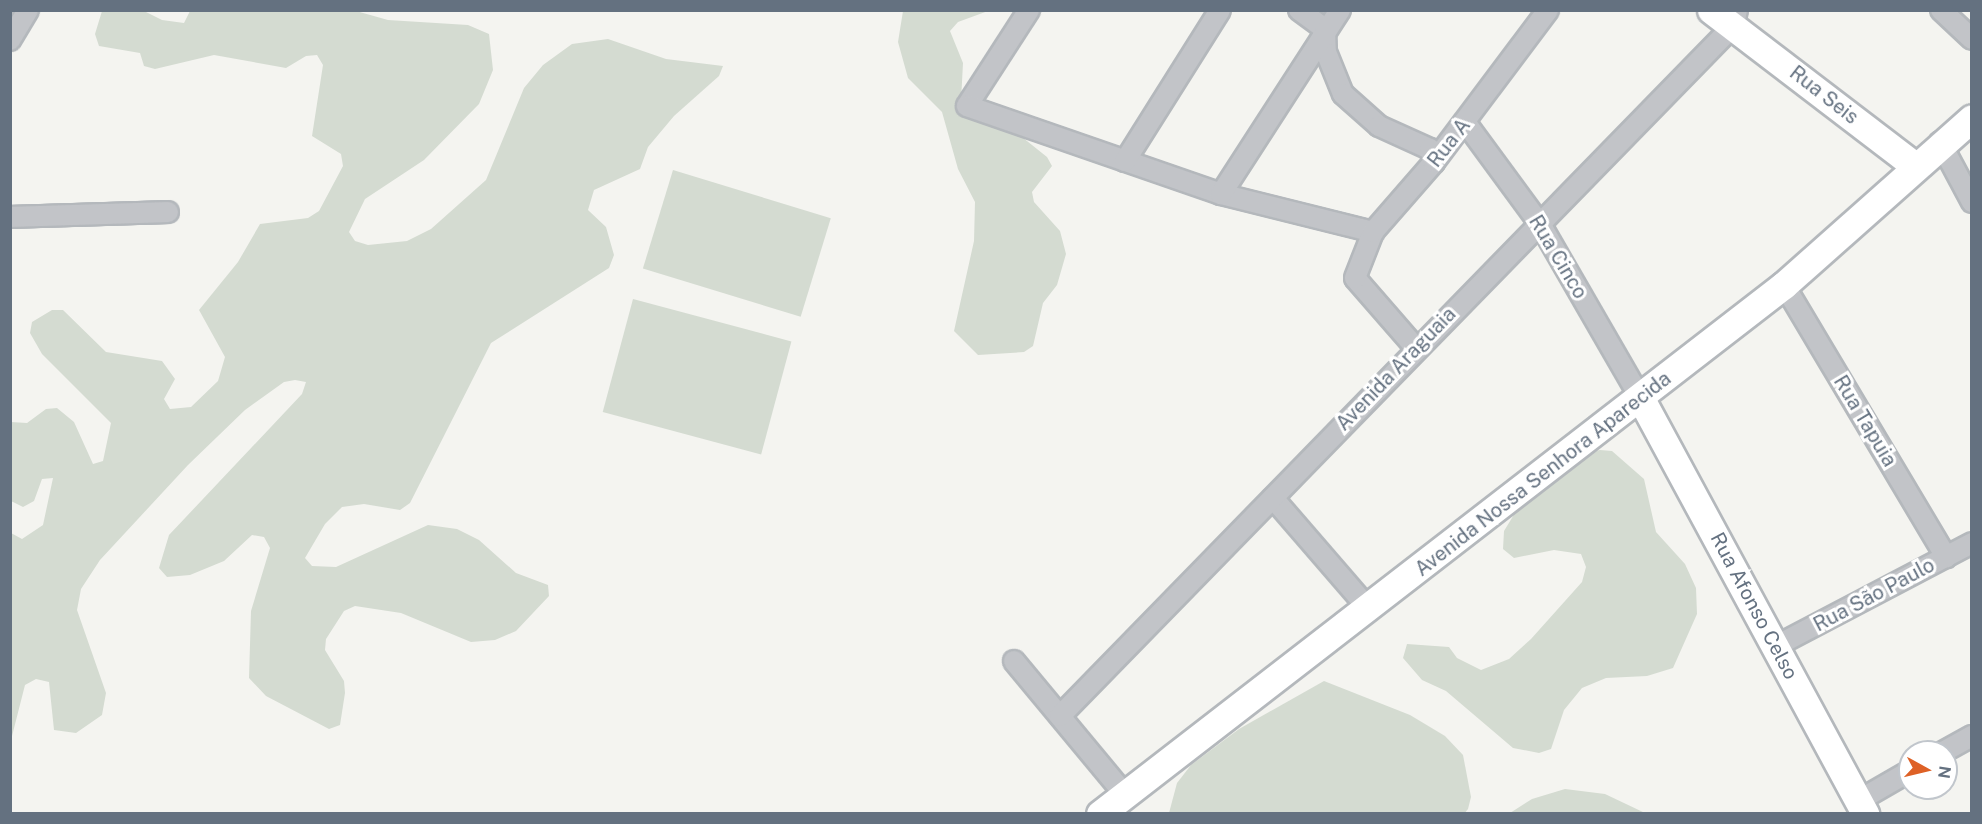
<!DOCTYPE html>
<html>
<head>
<meta charset="utf-8">
<style>
  body { margin:0 }
  #map { position:relative; width:1982px; height:824px; overflow:hidden; background:#f4f4f0; font-family:"Public Sans",sans-serif }
  div>[style] { position:absolute }
  [style*='--x'] { left:calc(var(--x)*1px); top:calc(var(--y)*1px); width:calc(var(--w)*1px); rotate:calc(var(--a)*1deg) }
  .green>* { inset:0; background:#d4dbd1; transform-origin:0 0 }
  .roads { filter:drop-shadow(2px 0 #b4b8bc) drop-shadow(-2px 0 #b4b8bc) drop-shadow(0 2px #b4b8bc) drop-shadow(0 -2px #b4b8bc) }
  .street>* { height:20px; margin:-10px; padding:0 10px; transform-origin:10px; border-radius:10px; background:#c2c4c8 }
  .secondary>* { height:27px; margin:-13.5px; padding:0 13.5px; transform-origin:13.5px; border-radius:13.5px; background:#fff }
  span { translate:-50% -50%; white-space:nowrap; text-align:center; line-height:1.15; -webkit-text-stroke:6px #fff; paint-order:stroke }
  .street-label { font-size:20px; color:#647180 }
  .frame { position:absolute; inset:0; border:12px solid #647180; pointer-events:none }
  .north { position:absolute; left:1898px; top:740px; width:60px; height:60px; box-sizing:border-box; background:#fff; border:2px solid #c1c6cc; border-radius:50%; rotate:98deg; font-size:16px; font-weight:700; line-height:24px; text-align:center; color:#647180 }
  .north::after { content:''; display:block; margin:auto; width:21px; height:27px; background:#de6126; clip-path:polygon(50% 0,100% 100%,50% 72%,0 100%) }
</style>
</head>
<body>
<div id="map">
  <div class="green">
    <i style="clip-path:polygon(102px 11px,144px 11px,162px 20px,184px 23px,190px 11px,356px 11px,388px 20px,468px 25px,489px 34px,493px 70px,479px 104px,424px 160px,365px 199px,349px 232px,355px 241px,368px 245px,407px 241px,431px 229px,486px 180px,524px 88px,543px 65px,572px 44px,608px 39px,666px 59px,723px 66px,719px 76px,674px 116px,648px 147px,640px 169px,594px 190px,588px 210px,606px 227px,614px 255px,609px 268px,491px 343px,410px 503px,400px 510px,364px 504px,342px 507px,325px 524px,305px 558px,312px 566px,336px 567px,428px 525px,457px 529px,479px 540px,516px 573px,548px 585px,549px 596px,516px 631px,495px 640px,471px 642px,401px 613px,355px 606px,344px 611px,326px 639px,325px 650px,344px 681px,345px 693px,340px 725px,329px 729px,266px 696px,249px 678px,251px 611px,270px 548px,264px 537px,252px 535px,224px 561px,190px 575px,167px 577px,159px 568px,169px 535px,302px 394px,306px 382px,295px 380px,284px 382px,245px 410px,188px 465px,100px 560px,81px 589px,77px 610px,106px 693px,102px 715px,76px 733px,54px 730px,49px 682px,36px 679px,25px 685px,11px 740px,11px 533px,22px 539px,43px 525px,53px 478px,42px 479px,34px 501px,23px 507px,11px 501px,11px 422px,27px 423px,46px 409px,57px 408px,74px 422px,93px 464px,103px 461px,111px 423px,42px 354px,30px 333px,32px 322px,52px 310px,63px 310px,106px 352px,162px 361px,175px 379px,164px 399px,170px 409px,191px 407px,218px 381px,225px 357px,199px 310px,238px 262px,260px 224px,308px 218px,319px 211px,343px 166px,341px 154px,312px 136px,323px 65px,317px 55px,306px 56px,286px 68px,214px 55px,155px 69px,144px 66px,140px 53px,99px 46px,95px 34px)"></i>
    <i style="clip-path:polygon(903px 11px,988px 11px,958px 22px,950px 31px,963px 63px,961px 101px,1002px 121px,1047px 157px,1052px 166px,1032px 192px,1034px 202px,1060px 231px,1066px 254px,1057px 285px,1043px 303px,1033px 346px,1024px 352px,978px 355px,954px 331px,974px 241px,975px 202px,958px 169px,942px 112px,908px 78px,898px 42px)"></i>
    <i style="left:673px;top:170px;width:165px;height:103px;rotate:17deg"></i>
    <i style="left:633px;top:299px;width:164px;height:117px;rotate:15deg"></i>
    <i style="clip-path:polygon(1600px 450px,1612px 451px,1644px 479px,1656px 532px,1685px 564px,1696px 588px,1697px 614px,1673px 668px,1647px 676px,1606px 678px,1582px 688px,1564px 710px,1551px 749px,1539px 753px,1513px 748px,1446px 691px,1422px 680px,1403px 658px,1407px 644px,1449px 647px,1457px 658px,1481px 670px,1509px 659px,1531px 639px,1582px 582px,1586px 567px,1581px 554px,1554px 550px,1514px 558px,1503px 549px,1504px 531px,1518px 508px,1586px 453px)"></i>
    <i style="clip-path:polygon(1324px 681px,1410px 715px,1445px 736px,1463px 755px,1471px 797px,1468px 809px,1464px 814px,1169px 813px,1177px 783px,1191px 765px,1239px 729px)"></i>
    <i style="clip-path:polygon(1565px 789px,1605px 794px,1645px 813px,1510px 813px,1532px 799px)"></i>
  </div>
  <div class="roads">
    <div class="street">
      <i style="--x:1029;--y:10;--w:114;--a:122.9"></i>
      <i style="--x:967;--y:106;--w:269;--a:19.1"></i>
      <i style="--x:1221;--y:194;--w:157;--a:14"></i>
      <i style="--x:1299;--y:10;--w:32;--a:36"></i>
      <i style="--x:1325;--y:29;--w:23;--a:88"></i>
      <i style="--x:1326;--y:52;--w:45;--a:68"></i>
      <i style="--x:1343;--y:94;--w:48;--a:41.6"></i>
      <i style="--x:1379;--y:126;--w:56;--a:24.3"></i>
      <i style="--x:1430;--y:149;--w:14;--a:73"></i>
      <i style="--x:1941;--y:10;--w:42;--a:43.1"></i>
      <i style="--x:10;--y:40;--w:35;--a:-59"></i>
      <i style="--x:1465;--y:122;--w:127;--a:53.7"></i>
      <i style="--x:1540;--y:224;--w:202;--a:60"></i>
      <i style="--x:1940;--y:142;--w:68;--a:61.9"></i>
      <i style="--x:1125;--y:161;--w:178;--a:-57.8"></i>
      <i style="--x:1221;--y:194;--w:219;--a:-57.1"></i>
      <i style="--x:10;--y:217;--w:158;--a:-1.8"></i>
      <i style="--x:1784;--y:285;--w:317;--a:59.2"></i>
      <i style="--x:1415;--y:347;--w:91;--a:-131"></i>
      <i style="--x:1355;--y:278;--w:49;--a:-68.6"></i>
      <i style="--x:1373;--y:232;--w:93;--a:-48.9"></i>
      <i style="--x:1434;--y:162;--w:190;--a:-53.1"></i>
      <i style="--x:1273;--y:498;--w:145;--a:49.2"></i>
      <i style="--x:1776;--y:646;--w:221;--a:-27.7"></i>
      <i style="--x:1014;--y:661;--w:175;--a:50.3"></i>
      <i style="--x:1060;--y:716;--w:965;--a:-45.71"></i>
      <i style="--x:1734;--y:25;--w:15;--a:-79"></i>
      <i style="--x:1943;--y:752;--w:33;--a:-29"></i>
      <i style="--x:1858;--y:801;--w:60;--a:-30"></i>
    </div>
    <div class="secondary">
      <i style="--x:1711;--y:10;--w:255;--a:37.4"></i>
      <i style="--x:1641;--y:399;--w:472;--a:61.6"></i>
      <i style="--x:1100;--y:814;--w:865;--a:-37.72"></i>
      <i style="--x:1784;--y:285;--w:251;--a:-41.6"></i>
    </div>
  </div>
  <div class="street-label">
    <span style="left:1824px;top:95px;rotate:38deg">Rua Seis</span>
    <span style="left:1449px;top:143px;rotate:-52deg">Rua A</span>
    <span style="left:1558px;top:257px;rotate:59deg">Rua Cinco</span>
    <span style="left:1396px;top:369px;rotate:-46deg">Avenida Araguaia</span>
    <span style="left:1865px;top:421px;rotate:59deg">Rua Tapuia</span>
    <span style="left:1543px;top:474px;rotate:-38deg">Avenida Nossa Senhora Aparecida</span>
    <span style="left:1874px;top:595px;rotate:-28deg">Rua São Paulo</span>
    <span style="left:1754px;top:606px;rotate:62deg">Rua Afonso Celso</span>
  </div>
  <div class="frame"></div>
  <div class="north">N</div>
</div>
</body>
</html>
